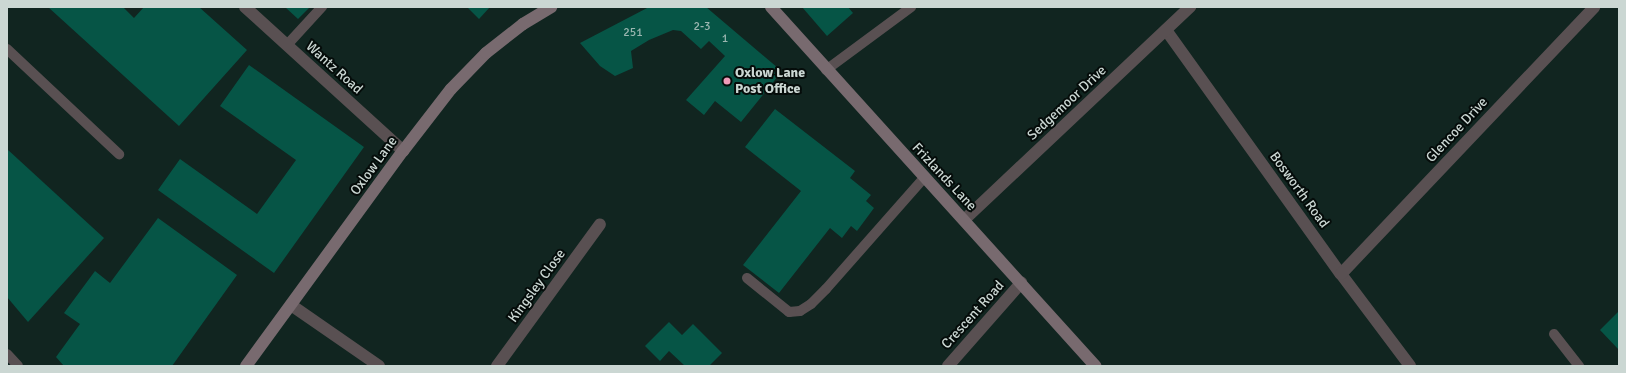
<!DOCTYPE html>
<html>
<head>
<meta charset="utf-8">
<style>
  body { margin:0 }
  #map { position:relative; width:1626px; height:373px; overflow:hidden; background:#112520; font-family:Signika,sans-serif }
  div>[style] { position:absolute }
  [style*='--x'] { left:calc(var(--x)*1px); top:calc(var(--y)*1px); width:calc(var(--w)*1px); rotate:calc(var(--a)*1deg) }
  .building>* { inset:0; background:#065546 }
  .lane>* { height:10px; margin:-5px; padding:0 5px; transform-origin:5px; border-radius:5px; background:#595052 }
  .street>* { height:12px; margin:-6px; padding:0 6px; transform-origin:6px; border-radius:6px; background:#595052 }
  .secondary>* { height:12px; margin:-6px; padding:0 6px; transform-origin:6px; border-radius:6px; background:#786a6f }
  .dots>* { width:11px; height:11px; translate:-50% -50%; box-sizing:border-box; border:2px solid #050c0a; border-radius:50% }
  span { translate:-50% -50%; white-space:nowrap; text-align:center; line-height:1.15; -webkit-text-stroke:4px #050c0a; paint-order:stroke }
  .number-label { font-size:12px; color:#9ab6b0 }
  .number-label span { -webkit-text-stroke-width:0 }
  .street-label { font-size:14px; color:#cbd7d3 }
  .poi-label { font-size:14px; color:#cbd7d3; font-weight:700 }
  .left { translate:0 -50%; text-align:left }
  .frame { position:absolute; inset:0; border:8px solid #cbd7d3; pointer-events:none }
</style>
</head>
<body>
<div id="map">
  <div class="building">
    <i style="clip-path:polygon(48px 7px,123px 7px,134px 18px,144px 7px,199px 7px,247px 50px,179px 126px)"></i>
    <i style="clip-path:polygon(285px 7px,310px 7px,298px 19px)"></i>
    <i style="clip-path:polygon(467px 7px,490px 7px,479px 19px)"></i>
    <i style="clip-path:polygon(649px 7px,706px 7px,778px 68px,778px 76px,741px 122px,715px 101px,704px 115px,686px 100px,725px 56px,709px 41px,701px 49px,681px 31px,673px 30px,649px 40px,631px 51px,633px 68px,615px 76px,600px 66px,580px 43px)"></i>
    <i style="clip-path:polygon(802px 7px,848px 7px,853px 13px,827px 36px)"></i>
    <i style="clip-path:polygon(249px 65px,364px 147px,274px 273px,158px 190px,180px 159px,257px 214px,296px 160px,220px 106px)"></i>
    <i style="clip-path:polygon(775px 109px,855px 171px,850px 178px,871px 195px,866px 201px,874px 208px,857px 231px,851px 226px,842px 238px,830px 228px,779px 293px,743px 265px,801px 191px,745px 147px)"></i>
    <i style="clip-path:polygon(7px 149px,104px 238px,28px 322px,7px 297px)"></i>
    <i style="clip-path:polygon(158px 218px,237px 275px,172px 366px,64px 366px,56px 357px,80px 324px,64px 313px,95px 271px,110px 283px)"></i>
    <i style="clip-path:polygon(1619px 311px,1619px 350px,1600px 330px)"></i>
    <i style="clip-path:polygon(669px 322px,682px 335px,693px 324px,722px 353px,709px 366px,685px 366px,669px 351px,660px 361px,645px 346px)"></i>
  </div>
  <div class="lane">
    <i style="--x:287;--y:45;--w:52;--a:-47.4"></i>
    <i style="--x:7;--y:49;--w:154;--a:43.2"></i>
    <i style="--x:826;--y:70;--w:106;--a:-36.5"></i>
    <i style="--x:747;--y:278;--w:54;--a:39"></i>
    <i style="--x:789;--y:312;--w:11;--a:-5"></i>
    <i style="--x:800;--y:311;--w:13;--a:-32"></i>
    <i style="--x:811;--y:304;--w:21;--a:-45"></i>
    <i style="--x:826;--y:289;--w:148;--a:-48.6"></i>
    <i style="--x:1554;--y:334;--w:41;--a:52"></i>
    <i style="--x:7;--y:354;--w:16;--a:47"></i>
  </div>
  <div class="street">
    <i style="--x:245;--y:7;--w:214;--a:42.3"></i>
    <i style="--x:1166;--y:30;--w:300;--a:54.4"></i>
    <i style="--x:1341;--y:274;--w:115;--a:53.1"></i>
    <i style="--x:964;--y:220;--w:311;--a:-43.3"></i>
    <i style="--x:1341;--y:274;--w:368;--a:-46.5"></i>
    <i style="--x:291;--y:305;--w:107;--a:34.7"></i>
    <i style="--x:497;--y:366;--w:175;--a:-54"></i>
    <i style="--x:948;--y:366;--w:111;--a:-48.7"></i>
  </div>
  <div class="secondary">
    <i style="--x:771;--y:7;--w:484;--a:47.9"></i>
    <i style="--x:246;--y:366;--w:266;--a:-53.9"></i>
    <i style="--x:403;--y:151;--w:78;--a:-52.3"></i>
    <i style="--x:451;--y:89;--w:50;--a:-45.8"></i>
    <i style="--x:486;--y:53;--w:47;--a:-38.1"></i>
    <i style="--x:523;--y:24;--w:33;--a:-31"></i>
  </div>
  <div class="dots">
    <i style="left:727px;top:81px;background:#ef9ab8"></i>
  </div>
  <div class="number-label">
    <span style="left:702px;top:27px">2-3</span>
    <span style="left:633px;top:33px">251</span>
    <span style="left:725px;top:39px">1</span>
  </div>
  <div class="street-label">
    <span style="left:334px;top:68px;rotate:42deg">Wantz Road</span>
    <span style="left:1067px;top:103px;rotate:-43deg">Sedgemoor Drive</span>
    <span style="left:1457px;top:130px;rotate:-47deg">Glencoe Drive</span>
    <span style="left:374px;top:166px;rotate:-54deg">Oxlow Lane</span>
    <span style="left:944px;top:177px;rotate:47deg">Frizlands Lane</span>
    <span style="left:1299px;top:190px;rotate:54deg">Bosworth Road</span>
    <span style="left:537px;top:286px;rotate:-54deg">Kingsley Close</span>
    <span style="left:973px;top:315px;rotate:-48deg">Crescent Road</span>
  </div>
  <div class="poi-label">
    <span class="left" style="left:735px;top:81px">Oxlow Lane<br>Post Office</span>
  </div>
  <div class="frame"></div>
</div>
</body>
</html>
